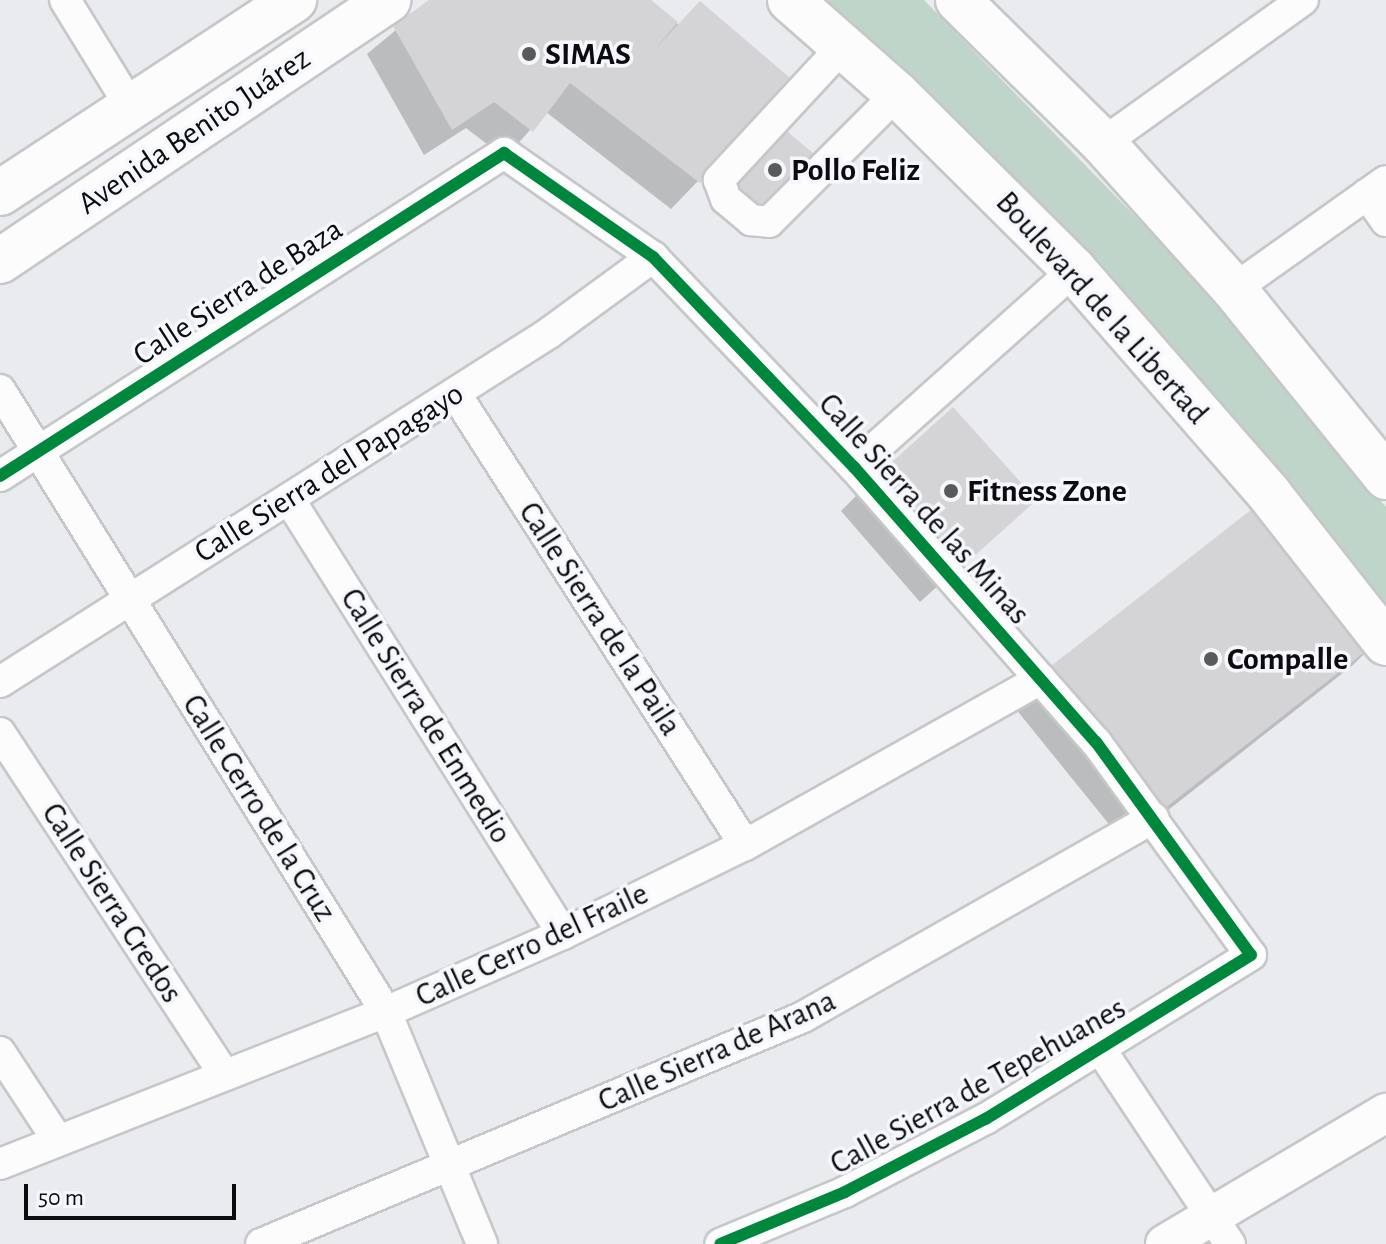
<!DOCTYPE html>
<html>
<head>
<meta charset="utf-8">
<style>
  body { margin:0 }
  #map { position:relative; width:1386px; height:1244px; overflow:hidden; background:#e9ebee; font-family:"Alegreya Sans",sans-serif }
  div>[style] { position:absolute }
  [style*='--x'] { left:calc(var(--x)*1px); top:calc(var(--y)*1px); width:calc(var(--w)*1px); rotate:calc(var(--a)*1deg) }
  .green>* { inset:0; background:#bfd5ca }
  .shadow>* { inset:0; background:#0003 }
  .building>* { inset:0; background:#d4d4d7; transform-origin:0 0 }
  .roads { filter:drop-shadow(2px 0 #c6c7c9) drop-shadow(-2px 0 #c6c7c9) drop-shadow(0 2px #c6c7c9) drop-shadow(0 -2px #c6c7c9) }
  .minor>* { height:30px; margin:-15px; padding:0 15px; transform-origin:15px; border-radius:15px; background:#fcfcfc }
  .tertiary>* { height:38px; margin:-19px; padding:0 19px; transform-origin:19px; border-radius:19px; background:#fcfcfc }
  .secondary>* { height:44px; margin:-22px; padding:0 22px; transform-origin:22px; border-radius:22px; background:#fcfcfc }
  .primary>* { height:44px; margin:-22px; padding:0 22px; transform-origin:22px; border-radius:22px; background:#fcfcfc }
  .cycleway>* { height:12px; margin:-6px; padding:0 6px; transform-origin:6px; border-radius:6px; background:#00873e }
  .dots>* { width:22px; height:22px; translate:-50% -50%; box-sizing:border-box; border:4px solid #f5f7fc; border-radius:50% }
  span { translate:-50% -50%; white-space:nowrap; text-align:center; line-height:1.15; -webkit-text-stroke:7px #f5f7fc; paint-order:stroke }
  .poi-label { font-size:32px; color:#0c0c0e; font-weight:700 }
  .left { translate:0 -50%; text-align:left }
  .street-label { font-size:32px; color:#0c0c0e }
  .scale { position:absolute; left:24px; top:1184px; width:212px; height:36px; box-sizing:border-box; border:4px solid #0c0c0e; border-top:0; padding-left:10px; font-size:24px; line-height:28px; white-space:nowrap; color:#0c0c0e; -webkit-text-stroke:6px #f5f7fc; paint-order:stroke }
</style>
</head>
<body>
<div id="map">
  <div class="green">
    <i style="clip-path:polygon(822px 0,924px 0,1174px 256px,1386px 507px,1386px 620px)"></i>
  </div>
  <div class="shadow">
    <i style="clip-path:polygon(432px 0,648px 0,679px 25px,698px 181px,671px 209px,546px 112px,505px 158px,466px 128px,424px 155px,367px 54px)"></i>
    <i style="clip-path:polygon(868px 484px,1033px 500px,920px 602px,841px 511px)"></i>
    <i style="clip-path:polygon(1380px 638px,1353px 665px,1125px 844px,1015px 708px,1042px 681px)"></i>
  </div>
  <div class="building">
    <i style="clip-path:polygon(429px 0,651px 0,678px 22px,654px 50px,700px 1px,796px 83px,700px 183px,570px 83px,533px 132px,494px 102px,452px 130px,393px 26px)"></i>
    <i style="left:782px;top:127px;width:50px;height:76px;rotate:40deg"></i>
    <i style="left:953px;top:407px;width:125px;height:115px;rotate:48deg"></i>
    <i style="left:1270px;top:495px;width:182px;height:294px;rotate:52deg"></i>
  </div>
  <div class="roads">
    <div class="minor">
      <i style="--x:65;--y:0;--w:128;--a:58.4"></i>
      <i style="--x:843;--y:46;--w:183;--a:132.8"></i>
      <i style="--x:719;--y:180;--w:20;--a:70"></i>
      <i style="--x:726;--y:199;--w:33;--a:40"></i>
      <i style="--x:751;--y:220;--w:18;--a:6"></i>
      <i style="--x:769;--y:222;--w:181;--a:-45"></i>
      <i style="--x:1103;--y:143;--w:246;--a:-35.6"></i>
      <i style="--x:1367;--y:194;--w:33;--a:55"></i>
      <i style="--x:1234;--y:289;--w:186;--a:-35.4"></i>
      <i style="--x:0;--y:390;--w:732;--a:58.18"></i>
      <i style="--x:386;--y:1012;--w:251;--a:67.5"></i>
      <i style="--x:455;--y:393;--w:537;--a:57.32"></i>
      <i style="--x:854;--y:467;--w:295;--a:-41.8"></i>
      <i style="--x:0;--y:476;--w:599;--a:-32.65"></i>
      <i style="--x:504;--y:153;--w:182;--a:34.9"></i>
      <i style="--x:653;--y:257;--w:291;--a:46.3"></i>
      <i style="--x:854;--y:467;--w:366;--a:48.7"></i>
      <i style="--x:1096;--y:742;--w:263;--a:54"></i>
      <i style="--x:1251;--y:955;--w:312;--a:148.3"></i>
      <i style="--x:985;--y:1119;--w:158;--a:152.5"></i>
      <i style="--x:845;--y:1192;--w:135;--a:157.4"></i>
      <i style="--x:289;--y:499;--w:514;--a:57.79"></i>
      <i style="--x:0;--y:682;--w:651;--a:-32.44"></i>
      <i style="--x:549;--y:333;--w:129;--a:-36.2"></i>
      <i style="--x:0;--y:733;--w:408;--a:56.7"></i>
      <i style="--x:1101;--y:1050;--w:233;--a:56.4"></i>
      <i style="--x:0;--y:1052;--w:104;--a:56.8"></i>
      <i style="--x:0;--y:1164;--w:415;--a:-21.5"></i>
      <i style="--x:386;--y:1012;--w:193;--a:-23.8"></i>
      <i style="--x:563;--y:934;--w:203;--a:-26.1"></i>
      <i style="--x:745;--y:845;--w:339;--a:-29.3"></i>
      <i style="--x:261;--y:1244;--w:588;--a:-22.72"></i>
      <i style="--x:803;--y:1017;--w:403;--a:-29.6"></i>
    </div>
    <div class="tertiary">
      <i style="--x:1165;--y:1244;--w:257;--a:-30.7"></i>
    </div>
    <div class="secondary">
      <i style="--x:790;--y:0;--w:142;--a:41.3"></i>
      <i style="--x:897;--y:94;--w:250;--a:44.8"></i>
      <i style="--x:1074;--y:270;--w:298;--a:48.9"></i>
      <i style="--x:1270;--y:495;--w:188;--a:51.9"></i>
      <i style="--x:958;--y:0;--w:204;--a:44.6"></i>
      <i style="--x:1103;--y:143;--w:196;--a:48.1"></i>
      <i style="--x:1234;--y:289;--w:242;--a:51"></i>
    </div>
    <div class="primary">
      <i style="--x:0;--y:193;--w:352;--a:-33.3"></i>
      <i style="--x:0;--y:261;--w:468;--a:-33.9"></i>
    </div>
  </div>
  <div class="cycleway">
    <i style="--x:0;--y:476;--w:599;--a:-32.65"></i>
    <i style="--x:504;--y:153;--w:182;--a:34.9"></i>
    <i style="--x:653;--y:257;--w:291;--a:46.3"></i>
    <i style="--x:854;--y:467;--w:366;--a:48.7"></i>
    <i style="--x:1096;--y:742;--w:263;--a:54"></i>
    <i style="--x:1251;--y:955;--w:312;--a:148.3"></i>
    <i style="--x:985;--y:1119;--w:158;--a:152.5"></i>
    <i style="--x:845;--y:1192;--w:135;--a:157.4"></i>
  </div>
  <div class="dots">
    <i style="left:529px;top:54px;background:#595a5c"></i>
    <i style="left:775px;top:170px;background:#595a5c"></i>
    <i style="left:951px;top:491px;background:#595a5c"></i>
    <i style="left:1211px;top:659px;background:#595a5c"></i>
  </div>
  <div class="poi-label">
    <span class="left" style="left:545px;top:54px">SIMAS</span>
    <span class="left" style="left:791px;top:170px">Pollo Feliz</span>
    <span class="left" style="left:967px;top:491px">Fitness Zone</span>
    <span class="left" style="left:1227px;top:659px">Compalle</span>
  </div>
  <div class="street-label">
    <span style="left:194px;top:131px;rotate:-34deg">Avenida Benito Juárez</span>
    <span style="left:238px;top:292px;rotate:-33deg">Calle Sierra de Baza</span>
    <span style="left:1102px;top:308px;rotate:48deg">Boulevard de la Libertad</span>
    <span style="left:329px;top:473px;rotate:-32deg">Calle Sierra del Papagayo</span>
    <span style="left:924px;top:509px;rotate:48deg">Calle Sierra de las Minas</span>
    <span style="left:600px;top:619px;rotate:57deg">Calle Sierra de la Paila</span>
    <span style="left:426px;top:716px;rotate:58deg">Calle Sierra de Enmedio</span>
    <span style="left:259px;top:808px;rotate:58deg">Calle Cerro de la Cruz</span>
    <span style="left:112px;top:903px;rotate:57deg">Calle Sierra Credos</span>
    <span style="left:532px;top:945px;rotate:-25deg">Calle Cerro del Fraile</span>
    <span style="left:717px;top:1051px;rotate:-24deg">Calle Sierra de Arana</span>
    <span style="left:978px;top:1086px;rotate:-29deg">Calle Sierra de Tepehuanes</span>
  </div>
  <div class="scale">50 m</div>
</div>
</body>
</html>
